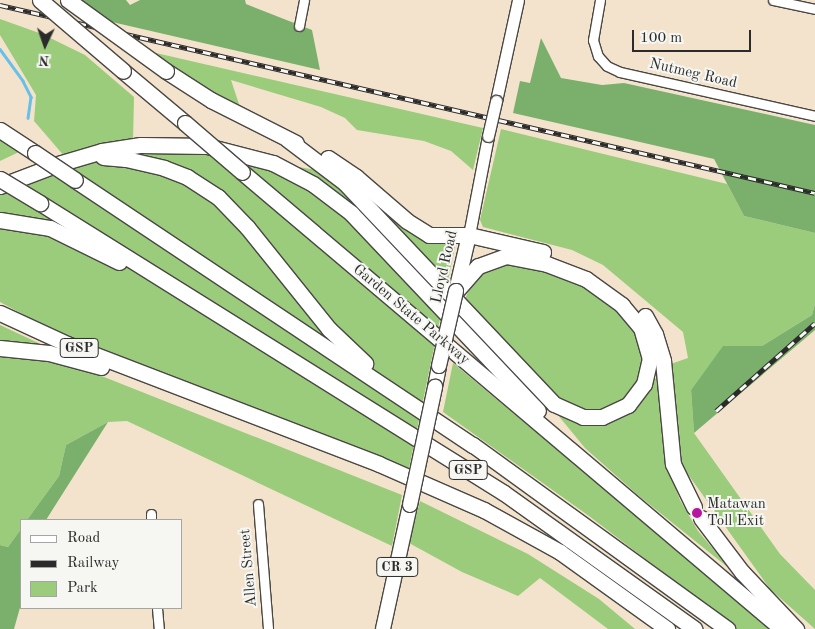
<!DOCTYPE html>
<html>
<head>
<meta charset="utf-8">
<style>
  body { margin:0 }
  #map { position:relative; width:815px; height:629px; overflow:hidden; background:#f4e3cc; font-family:"Old Standard TT",serif }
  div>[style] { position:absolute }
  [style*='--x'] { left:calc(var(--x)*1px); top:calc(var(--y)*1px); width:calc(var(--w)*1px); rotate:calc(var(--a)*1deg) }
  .green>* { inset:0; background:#9acc7c }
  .forest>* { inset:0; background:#7bb06c }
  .stream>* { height:2.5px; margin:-1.25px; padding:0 1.25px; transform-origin:1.25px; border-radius:1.25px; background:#69bfe6 }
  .roads { filter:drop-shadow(1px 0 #494743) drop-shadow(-1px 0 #494743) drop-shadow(0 1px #494743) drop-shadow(0 -1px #494743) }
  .street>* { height:9px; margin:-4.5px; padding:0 4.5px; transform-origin:4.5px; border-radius:4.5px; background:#fff }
  .secondary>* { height:11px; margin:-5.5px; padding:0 5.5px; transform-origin:5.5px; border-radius:5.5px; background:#fff }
  .primary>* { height:14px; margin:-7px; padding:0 7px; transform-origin:7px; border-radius:7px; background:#fff }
  .highway>* { height:15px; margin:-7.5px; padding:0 7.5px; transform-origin:7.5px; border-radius:7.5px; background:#fff }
  .rail>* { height:4.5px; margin-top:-2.25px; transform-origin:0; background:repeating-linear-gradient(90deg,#f6f6f2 0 8px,#2b2b2b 0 16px); box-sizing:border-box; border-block:1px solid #2b2b2b }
  .bridges { filter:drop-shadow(1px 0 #494743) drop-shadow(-1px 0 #494743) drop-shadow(0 1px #494743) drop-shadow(0 -1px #494743) }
  .secondary-bridge>* { height:11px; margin:-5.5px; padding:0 5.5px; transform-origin:5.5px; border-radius:5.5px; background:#fff }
  .primary-bridge>* { height:14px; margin:-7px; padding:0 7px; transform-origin:7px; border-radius:7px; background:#fff }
  .highway-bridge>* { height:15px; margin:-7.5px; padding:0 7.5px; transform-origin:7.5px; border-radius:7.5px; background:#fff }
  .dots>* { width:14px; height:14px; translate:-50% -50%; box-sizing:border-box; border:2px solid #f6f6f2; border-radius:50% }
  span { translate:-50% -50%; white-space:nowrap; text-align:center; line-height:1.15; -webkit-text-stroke:4px #f6f6f2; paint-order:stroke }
  .shield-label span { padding:1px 4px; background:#f6f6f2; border:1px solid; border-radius:4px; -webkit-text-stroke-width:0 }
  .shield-label { font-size:14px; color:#2b2b2b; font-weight:700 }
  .street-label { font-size:15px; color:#2b2b2b }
  .poi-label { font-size:15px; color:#2b2b2b }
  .left { translate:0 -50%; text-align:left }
  .legend { position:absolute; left:20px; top:519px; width:162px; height:90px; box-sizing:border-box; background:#f6f6f2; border:1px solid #a5a5a2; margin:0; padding:6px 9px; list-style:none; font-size:15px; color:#2b2b2b }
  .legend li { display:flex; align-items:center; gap:10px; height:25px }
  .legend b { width:25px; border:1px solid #a5a5a2 }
  .north { position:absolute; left:20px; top:20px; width:50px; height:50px; -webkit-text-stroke:4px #f6f6f2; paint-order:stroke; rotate:183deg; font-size:14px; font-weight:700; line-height:20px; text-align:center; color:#2b2b2b }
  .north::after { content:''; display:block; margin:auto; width:18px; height:22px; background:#2b2b2b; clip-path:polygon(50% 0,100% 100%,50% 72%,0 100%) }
  .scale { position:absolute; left:632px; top:30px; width:119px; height:22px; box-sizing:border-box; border:2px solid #2b2b2b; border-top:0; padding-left:6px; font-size:15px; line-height:18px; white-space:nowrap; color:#2b2b2b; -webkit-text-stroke:4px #f6f6f2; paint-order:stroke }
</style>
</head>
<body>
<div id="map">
  <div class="green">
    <i style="clip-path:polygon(0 19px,42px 34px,85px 55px,134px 97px,133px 141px,65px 157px,34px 121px,36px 95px,0 35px)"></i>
    <i style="clip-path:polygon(143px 50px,483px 128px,473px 170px,451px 151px,424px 141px,357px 130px,345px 118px,321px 107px,231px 80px,240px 107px,186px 78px)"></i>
    <i style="clip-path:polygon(501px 129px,727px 184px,744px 216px,815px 233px,815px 304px,812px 315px,762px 346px,723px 347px,691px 390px,694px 433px,780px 554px,815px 590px,815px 629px,770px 589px,672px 452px,665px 366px,688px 358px,683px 332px,603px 265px,572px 250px,483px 227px,480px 220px)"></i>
    <i style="clip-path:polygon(0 139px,19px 152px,0 161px)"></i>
    <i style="clip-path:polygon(149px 150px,197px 151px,317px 170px,358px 184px,442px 242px,455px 247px,409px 468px,54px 331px,0 302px,0 194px,42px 175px)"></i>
    <i style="clip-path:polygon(496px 262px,530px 263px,590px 286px,634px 327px,646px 361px,661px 389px,671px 476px,680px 500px,698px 531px,730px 569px,639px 496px,585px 448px,464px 301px,477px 273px)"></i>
    <i style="clip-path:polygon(0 325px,49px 348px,0 345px)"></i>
    <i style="clip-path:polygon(0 353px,53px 359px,89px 371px,402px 495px,392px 546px,127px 421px,108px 422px,66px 445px,59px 476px,27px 520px,21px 520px,21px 529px,8px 547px,0 545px)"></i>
    <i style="clip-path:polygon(453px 363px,772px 629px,737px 629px,589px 516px,443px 412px)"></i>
    <i style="clip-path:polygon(420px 501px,528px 554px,599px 599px,635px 629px,608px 629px,540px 578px,518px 596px,462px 572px,409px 543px)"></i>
  </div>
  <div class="forest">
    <i style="clip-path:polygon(74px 0,126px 0,130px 5px,140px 0,245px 0,246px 4px,312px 30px,320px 70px,99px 19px)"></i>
    <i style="clip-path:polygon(541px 38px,561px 78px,602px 85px,624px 83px,815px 125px,815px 233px,744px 216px,714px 159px,513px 113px,520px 81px,530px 83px)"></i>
    <i style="clip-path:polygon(815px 304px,815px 330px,694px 433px,691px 390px,723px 346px,762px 346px,812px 315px)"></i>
    <i style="clip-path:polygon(108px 422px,46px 520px,27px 520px,59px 476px,66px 445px)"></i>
    <i style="clip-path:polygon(21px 529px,21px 604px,14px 629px,0 629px,0 545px,8px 547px)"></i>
  </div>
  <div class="stream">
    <i style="--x:0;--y:49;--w:39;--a:54"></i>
    <i style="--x:23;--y:81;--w:18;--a:63"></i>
    <i style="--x:31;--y:97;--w:21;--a:98"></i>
  </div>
  <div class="roads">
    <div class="street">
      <i style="--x:600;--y:0;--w:41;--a:99.9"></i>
      <i style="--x:593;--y:40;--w:17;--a:73"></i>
      <i style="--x:598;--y:56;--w:13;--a:48"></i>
      <i style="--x:607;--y:66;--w:14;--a:25"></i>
      <i style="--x:620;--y:72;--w:200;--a:12.7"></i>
      <i style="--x:773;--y:0;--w:43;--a:12.1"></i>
      <i style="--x:299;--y:26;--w:26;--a:-79"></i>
      <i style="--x:258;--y:504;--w:125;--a:85.4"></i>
      <i style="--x:151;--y:514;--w:6;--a:90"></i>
      <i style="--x:157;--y:608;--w:21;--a:85"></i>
    </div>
    <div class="secondary">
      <i style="--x:496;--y:101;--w:103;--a:-77.7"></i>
      <i style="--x:469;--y:235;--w:101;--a:-79.1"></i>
    </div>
    <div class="primary">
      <i style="--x:456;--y:291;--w:57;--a:-76.9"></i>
      <i style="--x:435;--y:387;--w:21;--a:-79"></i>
      <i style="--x:383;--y:629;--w:127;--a:-77.7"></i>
    </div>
    <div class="highway">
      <i style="--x:123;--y:71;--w:81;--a:40"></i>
      <i style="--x:166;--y:71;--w:54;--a:32.8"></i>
      <i style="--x:211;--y:100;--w:95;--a:26.8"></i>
      <i style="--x:0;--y:130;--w:42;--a:33.3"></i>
      <i style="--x:287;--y:139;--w:73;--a:37.2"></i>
      <i style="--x:345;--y:183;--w:304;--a:46.6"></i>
      <i style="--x:554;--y:404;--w:32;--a:24"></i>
      <i style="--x:583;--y:417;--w:19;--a:0"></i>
      <i style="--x:602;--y:417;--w:29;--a:-25"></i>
      <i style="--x:628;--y:405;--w:26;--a:-53"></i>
      <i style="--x:644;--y:384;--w:26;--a:-77"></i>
      <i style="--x:650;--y:359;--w:32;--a:-106"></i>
      <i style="--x:641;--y:328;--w:30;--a:-130"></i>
      <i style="--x:622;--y:305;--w:44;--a:-144.2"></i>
      <i style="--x:586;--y:279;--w:42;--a:-159"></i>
      <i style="--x:547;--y:264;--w:42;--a:-169"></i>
      <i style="--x:506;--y:256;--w:30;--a:160"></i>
      <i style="--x:478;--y:266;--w:33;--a:131"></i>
      <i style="--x:103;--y:157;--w:23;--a:5"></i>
      <i style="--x:126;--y:159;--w:39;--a:13"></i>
      <i style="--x:164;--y:168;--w:25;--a:21"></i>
      <i style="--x:187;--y:177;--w:37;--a:33"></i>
      <i style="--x:218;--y:197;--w:42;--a:46"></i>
      <i style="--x:247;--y:227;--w:131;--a:51.2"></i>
      <i style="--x:329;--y:329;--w:50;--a:43.4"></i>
      <i style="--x:328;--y:158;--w:34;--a:34"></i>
      <i style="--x:356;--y:177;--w:67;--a:40.8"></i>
      <i style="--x:407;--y:221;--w:26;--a:32"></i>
      <i style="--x:429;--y:235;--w:40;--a:0"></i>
      <i style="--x:469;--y:235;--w:76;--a:12.9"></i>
      <i style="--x:242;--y:172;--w:707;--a:40.24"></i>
      <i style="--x:75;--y:180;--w:478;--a:33.7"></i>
      <i style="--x:473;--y:445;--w:314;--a:35.9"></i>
      <i style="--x:0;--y:186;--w:62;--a:-20.8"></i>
      <i style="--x:58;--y:164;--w:46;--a:-16.5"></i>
      <i style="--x:102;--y:151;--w:39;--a:-9"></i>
      <i style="--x:141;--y:145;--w:66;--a:0.9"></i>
      <i style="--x:207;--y:146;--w:68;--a:14.4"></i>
      <i style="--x:273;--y:163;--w:45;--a:27.7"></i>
      <i style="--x:313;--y:184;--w:48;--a:37.3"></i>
      <i style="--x:351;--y:213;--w:272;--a:46.6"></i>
      <i style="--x:40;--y:203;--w:547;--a:32.01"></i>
      <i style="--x:504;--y:493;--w:234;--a:35.5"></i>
      <i style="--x:0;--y:220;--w:51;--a:9.1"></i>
      <i style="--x:50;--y:228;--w:77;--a:26.2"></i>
      <i style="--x:0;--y:313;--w:74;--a:24.8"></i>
      <i style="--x:67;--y:344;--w:334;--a:21"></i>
      <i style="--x:379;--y:464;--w:115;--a:23.7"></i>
      <i style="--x:484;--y:510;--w:87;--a:28.9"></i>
      <i style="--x:560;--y:552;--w:132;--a:35.7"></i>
      <i style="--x:645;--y:316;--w:21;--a:61"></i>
      <i style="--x:655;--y:334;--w:28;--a:73"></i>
      <i style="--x:663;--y:361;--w:103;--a:84.5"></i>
      <i style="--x:673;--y:464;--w:48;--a:64"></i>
      <i style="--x:0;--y:348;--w:49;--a:5.8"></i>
      <i style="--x:49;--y:353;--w:54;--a:15.1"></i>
      <i style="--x:701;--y:518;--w:68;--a:52.8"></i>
      <i style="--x:742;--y:572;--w:79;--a:46.5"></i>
    </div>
  </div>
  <div class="rail">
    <i style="--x:0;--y:5;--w:836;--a:12.99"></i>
    <i style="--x:716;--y:411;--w:132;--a:-41.6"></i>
  </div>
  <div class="bridges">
    <div class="secondary-bridge">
      <i style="--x:488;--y:136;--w:36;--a:-77"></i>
    </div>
    <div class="primary-bridge">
      <i style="--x:439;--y:366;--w:77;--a:-77.2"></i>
      <i style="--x:410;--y:505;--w:121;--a:-78"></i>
    </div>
    <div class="highway-bridge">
      <i style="--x:40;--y:0;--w:109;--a:40.5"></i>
      <i style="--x:68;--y:0;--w:121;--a:35.9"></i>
      <i style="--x:185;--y:123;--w:75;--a:40.7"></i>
      <i style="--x:35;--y:153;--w:48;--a:34"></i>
      <i style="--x:0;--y:179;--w:47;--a:31"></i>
    </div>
  </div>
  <div class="dots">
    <i style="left:697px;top:513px;background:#b5179e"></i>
  </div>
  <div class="shield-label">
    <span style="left:79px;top:348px">GSP</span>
    <span style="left:468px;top:470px">GSP</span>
    <span style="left:397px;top:567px">CR 3</span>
  </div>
  <div class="street-label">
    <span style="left:693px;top:74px;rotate:13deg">Nutmeg Road</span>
    <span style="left:445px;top:267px;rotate:-77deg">Lloyd Road</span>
    <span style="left:411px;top:315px;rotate:40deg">Garden State Parkway</span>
    <span style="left:249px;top:568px;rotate:-95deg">Allen Street</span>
  </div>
  <div class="poi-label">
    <span class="left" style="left:707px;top:513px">Matawan<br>Toll Exit</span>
  </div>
  <ul class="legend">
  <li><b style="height:6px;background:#fff"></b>Road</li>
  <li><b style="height:6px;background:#2b2b2b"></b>Railway</li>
  <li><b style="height:14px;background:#9acc7c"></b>Park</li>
  </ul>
  <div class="north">N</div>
  <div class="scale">100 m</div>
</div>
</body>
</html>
